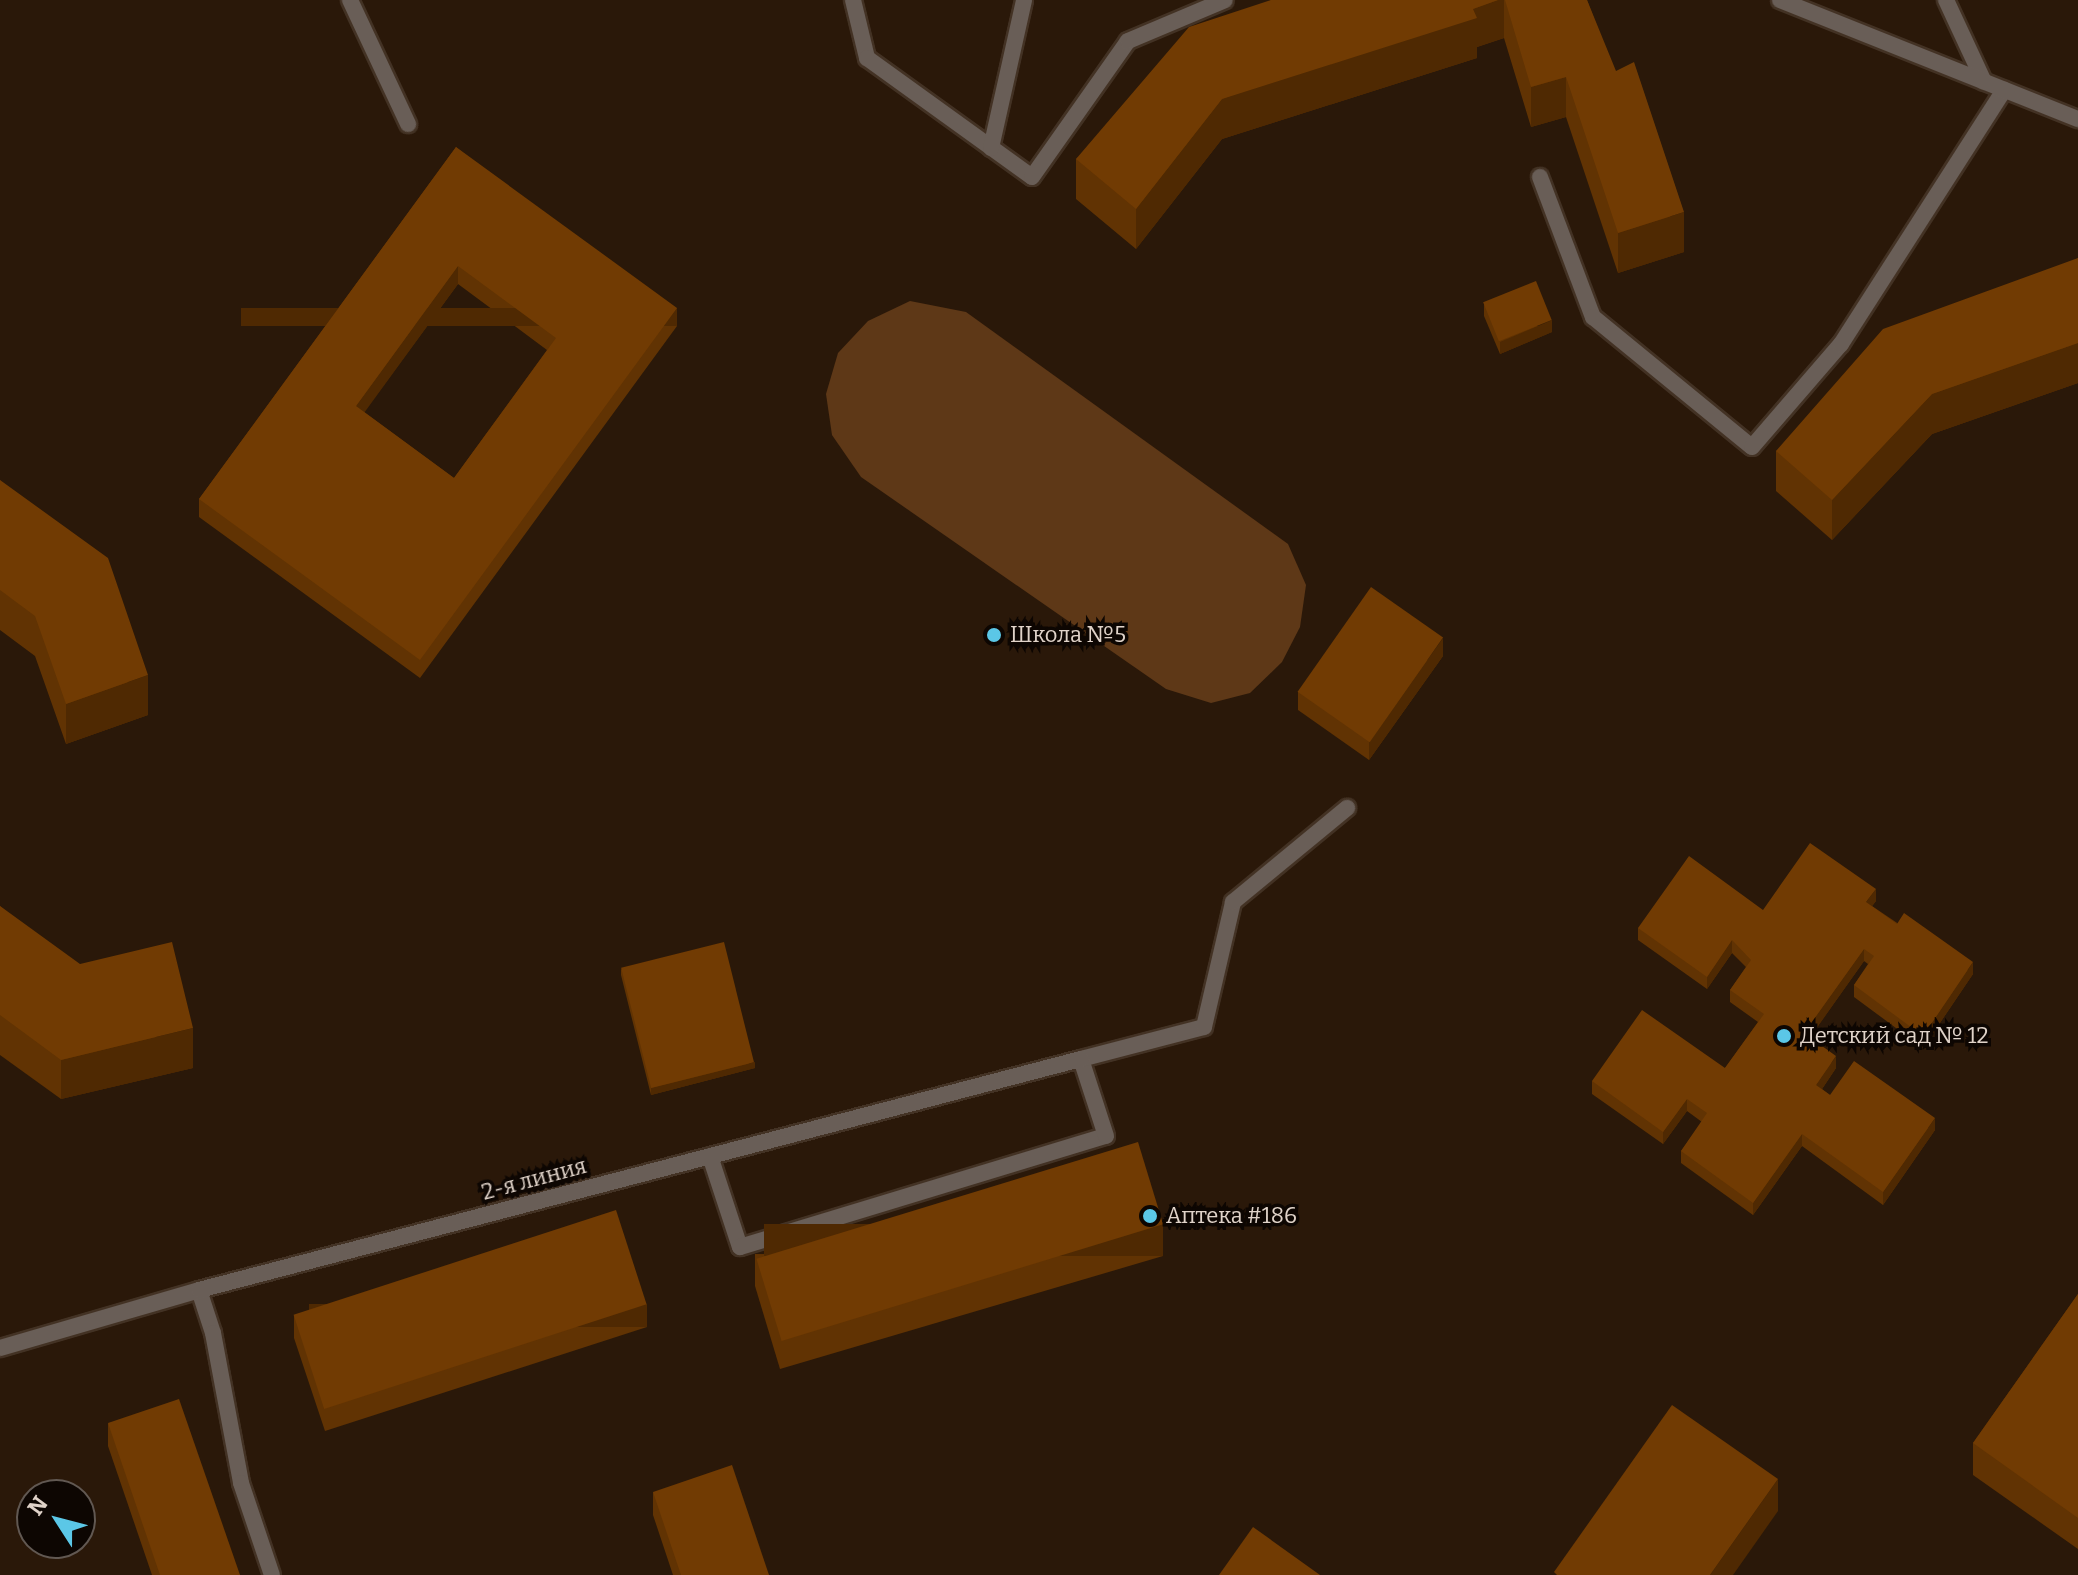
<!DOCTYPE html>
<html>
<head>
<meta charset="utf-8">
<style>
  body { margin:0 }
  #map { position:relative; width:2078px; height:1575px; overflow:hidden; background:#2a1809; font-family:Bitter,serif }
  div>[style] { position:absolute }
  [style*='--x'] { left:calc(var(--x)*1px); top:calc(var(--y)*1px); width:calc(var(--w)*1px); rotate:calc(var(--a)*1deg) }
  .green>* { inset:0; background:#5e3817 }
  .roads { filter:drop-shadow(2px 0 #433224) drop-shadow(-2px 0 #433224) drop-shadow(0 2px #433224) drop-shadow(0 -2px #433224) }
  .lane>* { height:16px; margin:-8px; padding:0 8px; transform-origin:8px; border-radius:8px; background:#695e57 }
  .street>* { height:16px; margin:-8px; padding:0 8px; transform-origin:8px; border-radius:8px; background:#695e57 }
  .wall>* { inset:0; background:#613303 }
  .shaded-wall>* { inset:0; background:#4f2902; transform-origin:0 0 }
  .building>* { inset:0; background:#713b03; transform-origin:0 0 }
  .dots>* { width:22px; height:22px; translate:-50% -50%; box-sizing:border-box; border:4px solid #0d0602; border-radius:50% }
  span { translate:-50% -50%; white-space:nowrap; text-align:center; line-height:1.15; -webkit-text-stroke:7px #0d0602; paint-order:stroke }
  .poi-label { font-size:22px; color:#e0d3c9 }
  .left { translate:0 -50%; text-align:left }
  .street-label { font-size:22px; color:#e0d3c9 }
  .north { position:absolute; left:16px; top:1479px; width:80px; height:80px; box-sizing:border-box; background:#0d0602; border:2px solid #615852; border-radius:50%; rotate:306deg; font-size:22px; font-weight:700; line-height:32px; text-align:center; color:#e0d3c9 }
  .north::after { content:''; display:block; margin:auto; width:28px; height:36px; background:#5bc7e7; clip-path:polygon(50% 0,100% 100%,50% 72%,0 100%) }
</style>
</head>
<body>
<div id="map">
  <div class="green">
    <i style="clip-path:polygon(910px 301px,966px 312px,1288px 544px,1306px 585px,1300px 627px,1282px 662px,1250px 693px,1211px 703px,1166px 689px,861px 477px,832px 435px,826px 394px,838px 353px,868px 321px)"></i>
  </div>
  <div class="roads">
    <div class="lane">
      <i style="--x:350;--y:0;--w:137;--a:64.9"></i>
      <i style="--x:853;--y:0;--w:60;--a:76.4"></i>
      <i style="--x:867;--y:58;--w:203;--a:35.8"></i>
      <i style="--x:1032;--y:177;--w:166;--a:-54.8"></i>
      <i style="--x:1128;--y:41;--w:105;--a:-22.9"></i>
      <i style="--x:1946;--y:0;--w:90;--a:65.1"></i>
      <i style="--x:991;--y:148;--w:152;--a:-77.4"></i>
      <i style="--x:1540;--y:177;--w:150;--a:69.3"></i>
      <i style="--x:1593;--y:317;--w:205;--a:39.3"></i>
      <i style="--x:1752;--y:447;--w:136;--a:-49.2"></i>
      <i style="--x:1841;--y:344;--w:302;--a:-57.3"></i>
      <i style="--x:710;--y:1156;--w:96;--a:71.8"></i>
      <i style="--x:740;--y:1247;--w:382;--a:-16.9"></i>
      <i style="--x:1106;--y:1136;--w:81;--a:-108"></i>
      <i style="--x:1081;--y:1059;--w:127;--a:-14.6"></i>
      <i style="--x:1204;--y:1027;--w:128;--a:-76.9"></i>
      <i style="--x:1233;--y:902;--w:148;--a:-39.5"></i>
      <i style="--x:199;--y:1290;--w:45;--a:72"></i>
      <i style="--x:213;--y:1333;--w:153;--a:79.4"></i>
      <i style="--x:241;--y:1483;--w:97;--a:71.4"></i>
    </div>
    <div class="street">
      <i style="--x:1780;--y:0;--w:321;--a:21.8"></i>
      <i style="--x:0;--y:1348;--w:207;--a:-16.2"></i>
      <i style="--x:199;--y:1290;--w:912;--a:-14.68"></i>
    </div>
  </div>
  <div class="wall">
    <i style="clip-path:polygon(1271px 0,1587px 0,1684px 252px,1618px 273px,1566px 117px,1531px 127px,1504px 38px,1477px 47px,1477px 58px,1222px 139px,1136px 249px,1076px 199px,1076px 159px)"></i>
    <i style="clip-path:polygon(evenodd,456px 147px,677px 326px,420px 678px,199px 517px,199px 499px,456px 147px,458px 284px,547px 350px,454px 478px,364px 412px,458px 284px)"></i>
    <i style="clip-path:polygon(2078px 258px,2078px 383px,1932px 434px,1832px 540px,1776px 491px,1776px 451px)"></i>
    <i style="clip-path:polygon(1484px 304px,1552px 332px,1500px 354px,1484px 316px)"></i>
    <i style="clip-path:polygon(0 480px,148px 715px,66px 744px,35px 656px,0 630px)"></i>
    <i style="clip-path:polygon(1443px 656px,1369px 760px,1298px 710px,1298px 692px)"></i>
    <i style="clip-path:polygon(1876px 901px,1872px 906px,1973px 974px,1923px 1048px,1854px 997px,1854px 985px,1868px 964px,1864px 961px,1810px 1037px,1836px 1068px,1822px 1089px,1830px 1095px,1935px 1130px,1883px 1205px,1802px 1146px,1753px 1215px,1681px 1163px,1681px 1151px,1702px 1122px,1687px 1111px,1663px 1144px,1592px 1094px,1592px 1081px,1725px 1068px,1758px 1022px,1730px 1002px,1730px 990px,1746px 967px,1732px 953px,1707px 989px,1638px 940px,1638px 928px,1763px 910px)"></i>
    <i style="clip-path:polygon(0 906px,193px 1068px,61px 1099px,0 1055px)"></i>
    <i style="clip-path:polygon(621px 969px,755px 1068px,651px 1095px,621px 975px)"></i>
    <i style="clip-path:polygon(755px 1254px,1163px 1256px,780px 1369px,755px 1286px)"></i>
    <i style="clip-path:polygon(2078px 1294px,2078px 1549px,1973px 1475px,1973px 1443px)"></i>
    <i style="clip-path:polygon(294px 1315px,647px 1327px,325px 1431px,294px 1338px)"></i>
    <i style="clip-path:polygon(108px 1423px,240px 1575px,152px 1575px,108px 1446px)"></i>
    <i style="clip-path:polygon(653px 1492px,769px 1575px,673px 1575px,653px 1515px)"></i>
  </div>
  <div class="shaded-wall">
    <i style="clip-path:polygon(1498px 0,1504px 0,1504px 38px,1477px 47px,1477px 58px,1222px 139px,1136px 249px,1136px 209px,1222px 99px)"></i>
    <i style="clip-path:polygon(1566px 77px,1566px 117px,1531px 127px,1531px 87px)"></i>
    <i style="clip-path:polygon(1684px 212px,1684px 252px,1618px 273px,1618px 233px)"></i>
    <i style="clip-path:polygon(458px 266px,458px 284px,356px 424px,356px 406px)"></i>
    <i style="left:677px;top:308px;width:18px;height:436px;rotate:90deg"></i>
    <i style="clip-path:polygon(1552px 320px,1552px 332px,1500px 354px,1500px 342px)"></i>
    <i style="clip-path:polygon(2078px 343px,2078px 383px,1932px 434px,1832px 540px,1832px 500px,1932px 394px)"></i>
    <i style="clip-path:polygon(1443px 638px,1443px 656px,1369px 760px,1369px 742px)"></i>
    <i style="clip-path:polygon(148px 675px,148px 715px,66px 744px,66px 704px)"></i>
    <i style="clip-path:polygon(1876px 889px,1876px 901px,1866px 914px,1866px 902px)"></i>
    <i style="clip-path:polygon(1732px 940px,1732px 953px,1707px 989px,1707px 977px)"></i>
    <i style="clip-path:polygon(1864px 949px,1864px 961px,1804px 1046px,1804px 1033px)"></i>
    <i style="clip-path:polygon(1973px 962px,1973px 974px,1923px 1048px,1923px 1036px)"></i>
    <i style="clip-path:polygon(193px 1028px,193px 1068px,61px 1099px,61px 1060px)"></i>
    <i style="clip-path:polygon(1836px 1056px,1836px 1068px,1816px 1098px,1816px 1085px)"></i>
    <i style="clip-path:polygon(755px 1062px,755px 1068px,651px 1095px,651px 1088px)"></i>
    <i style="clip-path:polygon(1687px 1099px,1687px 1111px,1663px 1144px,1663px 1132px)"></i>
    <i style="clip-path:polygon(1935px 1118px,1935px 1130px,1883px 1205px,1883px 1192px)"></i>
    <i style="clip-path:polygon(1802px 1134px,1802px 1146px,1753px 1215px,1753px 1203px)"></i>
    <i style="left:1163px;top:1224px;width:32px;height:399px;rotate:90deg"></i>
    <i style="left:647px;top:1304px;width:23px;height:338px;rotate:90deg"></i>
    <i style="clip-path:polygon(1778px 1479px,1778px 1511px,1733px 1575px,1710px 1575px)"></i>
  </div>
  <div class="building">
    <i style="clip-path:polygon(1271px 0,1498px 0,1473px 9px,1477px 18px,1222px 99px,1136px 209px,1076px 159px,1189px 27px)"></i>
    <i style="clip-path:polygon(1505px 0,1587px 0,1616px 71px,1634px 62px,1684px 212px,1618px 233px,1566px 77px,1531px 87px)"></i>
    <i style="clip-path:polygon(evenodd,456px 147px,677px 308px,420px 660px,199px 499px,456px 147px,458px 266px,556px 338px,454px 478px,356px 406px,458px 266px)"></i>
    <i style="clip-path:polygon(2078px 258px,2078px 343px,1932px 394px,1832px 500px,1776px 451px,1883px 329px)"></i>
    <i style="left:1536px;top:281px;width:42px;height:57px;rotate:68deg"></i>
    <i style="clip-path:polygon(0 480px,108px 558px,148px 675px,66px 704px,35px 616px,0 590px)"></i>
    <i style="left:1371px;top:587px;width:88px;height:128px;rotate:35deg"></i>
    <i style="clip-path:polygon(1810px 843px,1876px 889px,1866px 902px,1897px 924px,1904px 913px,1973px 962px,1923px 1036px,1854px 985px,1874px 956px,1864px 949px,1804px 1033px,1836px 1056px,1816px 1085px,1830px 1095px,1854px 1061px,1935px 1118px,1883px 1192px,1802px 1134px,1753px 1203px,1681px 1151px,1707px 1113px,1687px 1099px,1663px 1132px,1592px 1081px,1642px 1010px,1725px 1068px,1764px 1014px,1730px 990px,1751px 960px,1732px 940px,1707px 977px,1638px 928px,1689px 856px,1763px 910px)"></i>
    <i style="clip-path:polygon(0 906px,80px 964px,172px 942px,193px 1028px,61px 1060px,0 1015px)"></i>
    <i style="left:724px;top:942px;width:124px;height:106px;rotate:76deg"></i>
    <i style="left:1138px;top:1142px;width:86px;height:399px;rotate:73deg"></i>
    <i style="left:616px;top:1210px;width:99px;height:339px;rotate:72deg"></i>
    <i style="clip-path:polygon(2078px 1294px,2078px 1518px,1973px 1443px)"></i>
    <i style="clip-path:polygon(179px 1399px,240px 1575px,160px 1575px,108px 1423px)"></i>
    <i style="clip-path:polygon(1672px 1405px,1778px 1479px,1710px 1575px,1557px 1575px,1554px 1572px)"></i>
    <i style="clip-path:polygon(732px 1465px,769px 1575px,681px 1575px,653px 1492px)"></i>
    <i style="clip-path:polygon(1253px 1527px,1320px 1575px,1219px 1575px)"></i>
  </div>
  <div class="dots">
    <i style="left:994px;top:635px;background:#5bc7e7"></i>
    <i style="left:1784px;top:1036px;background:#5bc7e7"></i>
    <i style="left:1150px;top:1216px;background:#5bc7e7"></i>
  </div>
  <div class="poi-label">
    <span class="left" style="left:1010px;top:635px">Школа №5</span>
    <span class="left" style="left:1800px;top:1036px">Детский сад № 12</span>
    <span class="left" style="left:1166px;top:1216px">Аптека #186</span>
  </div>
  <div class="street-label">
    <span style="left:534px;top:1179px;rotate:-15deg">2-я линия</span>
  </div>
  <div class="north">N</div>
</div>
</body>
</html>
